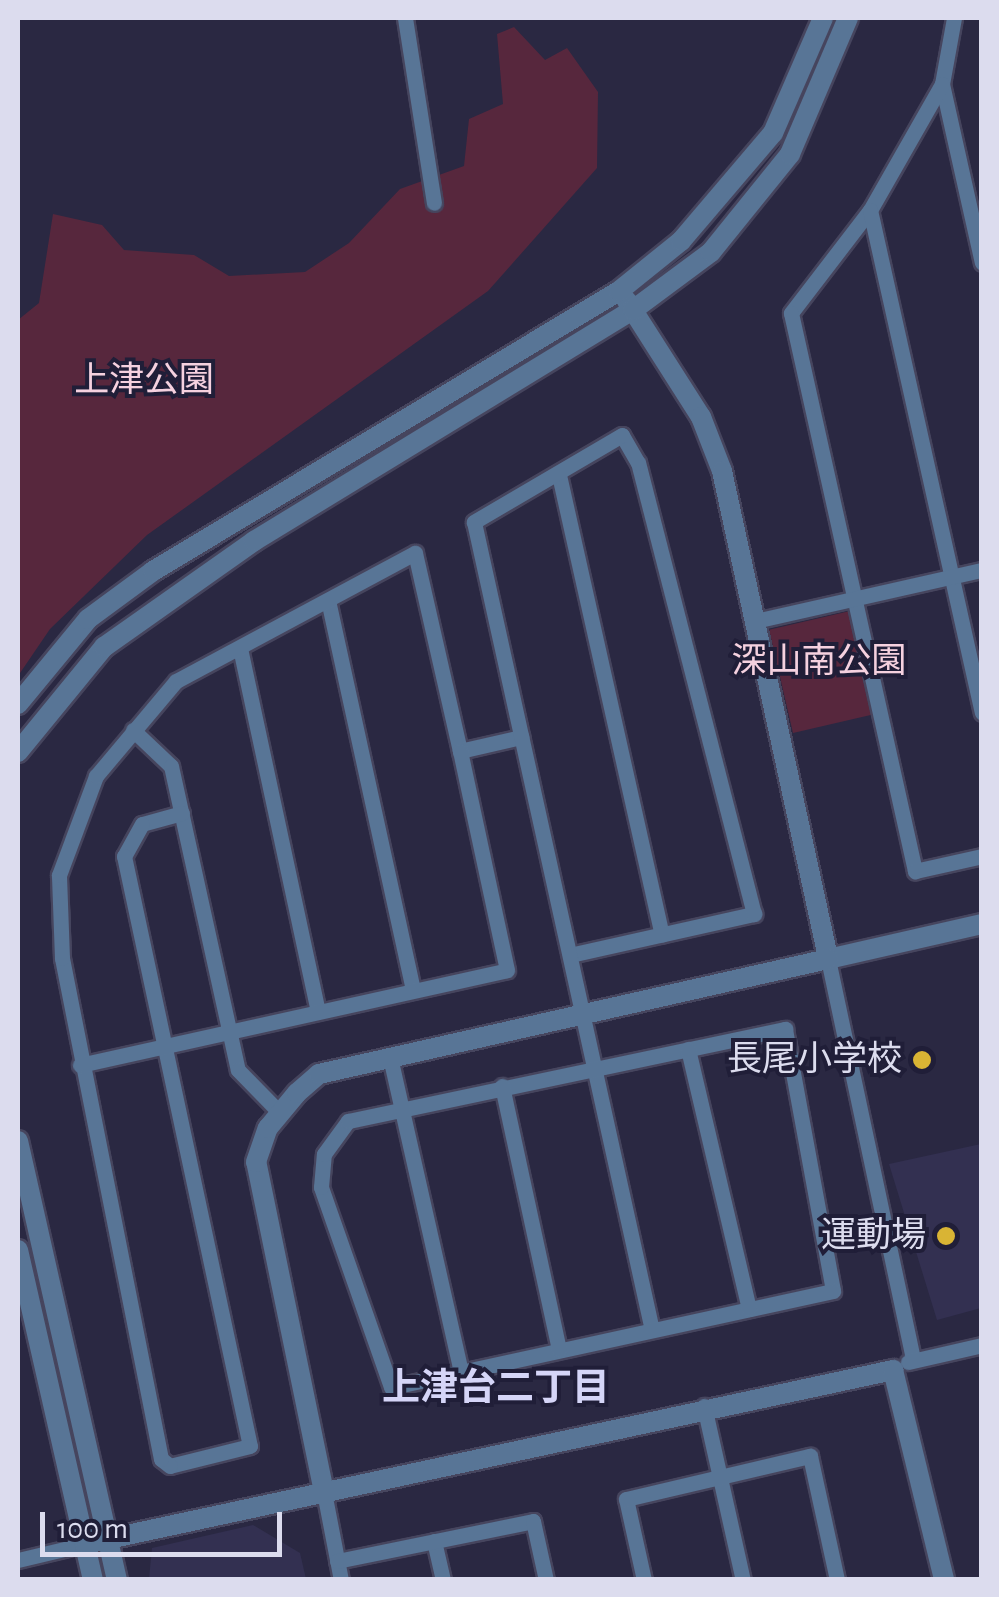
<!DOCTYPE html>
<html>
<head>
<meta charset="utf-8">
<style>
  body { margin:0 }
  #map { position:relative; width:999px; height:1597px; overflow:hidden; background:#2a2842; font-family:"Alegreya Sans","Noto Sans JP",sans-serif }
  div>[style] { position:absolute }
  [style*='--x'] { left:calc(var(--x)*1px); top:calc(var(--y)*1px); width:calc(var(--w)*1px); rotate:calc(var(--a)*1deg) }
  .built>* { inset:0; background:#333051 }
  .green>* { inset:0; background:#57273d; transform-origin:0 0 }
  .roads { filter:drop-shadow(2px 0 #46455e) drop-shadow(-2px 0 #46455e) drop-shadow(0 2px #46455e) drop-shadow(0 -2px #46455e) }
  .minor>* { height:15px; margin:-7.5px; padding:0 7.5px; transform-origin:7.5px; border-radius:7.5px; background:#587596 }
  .tertiary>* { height:20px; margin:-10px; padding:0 10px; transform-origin:10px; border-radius:10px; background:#587596 }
  .dots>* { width:28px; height:28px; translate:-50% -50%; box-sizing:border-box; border:5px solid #201e38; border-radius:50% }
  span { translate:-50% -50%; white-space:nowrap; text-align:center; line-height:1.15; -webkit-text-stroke:8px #201e38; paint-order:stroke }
  .park-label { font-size:35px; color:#f5d1df }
  .poi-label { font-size:35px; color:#dcdcee }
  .right { translate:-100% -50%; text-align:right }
  .neighbourhood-label { font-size:38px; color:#d5d5f7; font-weight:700 }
  .frame { position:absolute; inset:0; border:20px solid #dcdcee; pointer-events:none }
  .scale { position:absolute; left:40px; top:1512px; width:242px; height:45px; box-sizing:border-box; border:5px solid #dcdcee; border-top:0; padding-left:12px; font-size:30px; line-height:35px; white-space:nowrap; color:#dcdcee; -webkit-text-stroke:8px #201e38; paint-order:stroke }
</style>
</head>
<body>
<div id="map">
  <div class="built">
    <i style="clip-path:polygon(981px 1144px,981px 1308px,937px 1320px,889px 1164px)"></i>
    <i style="clip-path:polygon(253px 1525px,300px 1553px,306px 1579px,149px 1579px,152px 1548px)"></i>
  </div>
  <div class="green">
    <i style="clip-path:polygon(514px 27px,545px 60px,567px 48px,598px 92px,597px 168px,488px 291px,147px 535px,50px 629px,18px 676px,18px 320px,39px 303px,53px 214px,102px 225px,124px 250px,194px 255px,229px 276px,305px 272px,349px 243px,400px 189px,464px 166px,469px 119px,503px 104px,497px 34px)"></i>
    <i style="left:850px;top:611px;width:106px;height:83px;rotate:77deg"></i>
  </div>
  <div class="roads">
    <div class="minor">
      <i style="--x:405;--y:18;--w:187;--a:81.1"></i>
      <i style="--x:954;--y:18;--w:67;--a:100.3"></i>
      <i style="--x:942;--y:84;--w:183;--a:77.4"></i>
      <i style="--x:942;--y:84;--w:145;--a:119.7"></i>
      <i style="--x:870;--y:210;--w:130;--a:127.5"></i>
      <i style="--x:791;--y:313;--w:572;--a:77.47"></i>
      <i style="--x:915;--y:871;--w:69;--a:-12.6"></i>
      <i style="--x:870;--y:210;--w:515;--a:77.45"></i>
      <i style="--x:559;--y:475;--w:471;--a:77.4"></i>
      <i style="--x:328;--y:600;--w:399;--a:77.7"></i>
      <i style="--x:755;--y:621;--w:233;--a:-12.7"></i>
      <i style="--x:240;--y:648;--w:372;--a:77.9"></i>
      <i style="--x:133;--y:730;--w:52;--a:43.5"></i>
      <i style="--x:171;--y:766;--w:311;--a:77.6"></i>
      <i style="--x:238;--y:1070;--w:59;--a:45.7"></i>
      <i style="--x:182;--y:813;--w:41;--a:164.6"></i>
      <i style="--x:142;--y:824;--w:37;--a:119"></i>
      <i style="--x:124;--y:856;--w:603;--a:77.95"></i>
      <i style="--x:250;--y:1446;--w:82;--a:166"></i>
      <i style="--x:170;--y:1466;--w:11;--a:-142"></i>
      <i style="--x:161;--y:1459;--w:511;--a:-101.18"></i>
      <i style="--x:62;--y:958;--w:83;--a:-92.1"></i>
      <i style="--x:59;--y:875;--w:106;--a:-69.5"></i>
      <i style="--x:96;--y:776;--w:124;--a:-49.9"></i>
      <i style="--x:176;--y:681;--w:271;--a:-28.2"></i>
      <i style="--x:415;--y:553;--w:203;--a:77.2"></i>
      <i style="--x:460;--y:751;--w:63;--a:-12.9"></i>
      <i style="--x:570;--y:955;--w:189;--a:-12.6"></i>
      <i style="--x:754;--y:914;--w:466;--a:-104.4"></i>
      <i style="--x:638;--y:463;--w:32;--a:-120"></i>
      <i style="--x:622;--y:435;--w:172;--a:149.6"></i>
      <i style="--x:474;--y:522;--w:827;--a:77.58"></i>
      <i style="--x:828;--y:959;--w:409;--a:78"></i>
      <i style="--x:785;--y:1029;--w:266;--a:79.6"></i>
      <i style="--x:833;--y:1291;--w:452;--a:167.7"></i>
      <i style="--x:391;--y:1387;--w:212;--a:-109.3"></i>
      <i style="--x:321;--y:1187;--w:33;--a:-85"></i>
      <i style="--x:324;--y:1154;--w:41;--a:-54"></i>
      <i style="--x:348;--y:1121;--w:447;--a:-11.9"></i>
      <i style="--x:688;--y:1049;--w:267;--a:76.8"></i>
      <i style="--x:390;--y:1057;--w:323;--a:77.3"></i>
      <i style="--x:80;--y:1065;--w:437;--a:-12.5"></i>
      <i style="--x:507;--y:970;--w:224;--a:-102.1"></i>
      <i style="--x:502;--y:1086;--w:270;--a:77.8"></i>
      <i style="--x:908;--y:1362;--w:76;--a:-12.9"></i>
      <i style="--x:704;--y:1406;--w:178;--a:77.4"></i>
      <i style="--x:324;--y:1492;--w:90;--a:79.1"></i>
      <i style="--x:434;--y:1541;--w:40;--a:77"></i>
      <i style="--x:18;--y:1560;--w:69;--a:-13.4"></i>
      <i style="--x:337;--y:1561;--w:200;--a:-11.5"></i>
      <i style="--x:533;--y:1521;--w:60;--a:77.6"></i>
      <i style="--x:644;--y:1580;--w:83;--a:-102.5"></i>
      <i style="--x:626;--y:1499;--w:189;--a:-13.2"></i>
      <i style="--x:810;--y:1456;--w:127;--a:77.7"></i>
    </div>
    <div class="tertiary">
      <i style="--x:627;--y:301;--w:138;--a:57.5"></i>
      <i style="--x:701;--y:417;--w:58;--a:68.7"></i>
      <i style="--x:722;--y:471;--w:499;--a:77.7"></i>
      <i style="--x:828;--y:959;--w:158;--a:-12.8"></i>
      <i style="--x:18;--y:704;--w:110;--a:-50.5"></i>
      <i style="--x:88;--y:619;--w:81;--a:-36.4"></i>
      <i style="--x:153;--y:571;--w:544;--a:-31"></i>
      <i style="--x:619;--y:291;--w:80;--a:-38.9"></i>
      <i style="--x:681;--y:241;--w:142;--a:-49.6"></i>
      <i style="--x:773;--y:133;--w:125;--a:-66.5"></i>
      <i style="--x:18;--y:752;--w:136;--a:-50.7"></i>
      <i style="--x:104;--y:647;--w:184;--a:-35.2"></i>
      <i style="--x:254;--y:541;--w:444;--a:-31.4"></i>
      <i style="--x:633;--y:310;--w:97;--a:-36.6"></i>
      <i style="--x:711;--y:252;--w:126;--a:-51.1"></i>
      <i style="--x:790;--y:154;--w:148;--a:-66.9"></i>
      <i style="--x:18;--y:1141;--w:450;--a:77.3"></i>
      <i style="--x:18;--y:1250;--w:338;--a:77.2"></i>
      <i style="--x:324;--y:1492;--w:337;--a:-101.6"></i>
      <i style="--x:256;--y:1162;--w:36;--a:-71"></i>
      <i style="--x:268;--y:1128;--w:45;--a:-50.4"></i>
      <i style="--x:297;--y:1093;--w:29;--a:-41"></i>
      <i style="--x:319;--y:1074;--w:522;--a:-12.73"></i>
      <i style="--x:85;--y:1544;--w:827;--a:-12.15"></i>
      <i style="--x:893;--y:1370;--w:216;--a:76.3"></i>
    </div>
  </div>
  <div class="dots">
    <i style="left:922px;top:1060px;background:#d9b434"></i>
    <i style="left:946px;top:1236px;background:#d9b434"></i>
  </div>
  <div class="park-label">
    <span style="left:144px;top:381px">上津公園</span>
    <span style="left:819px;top:662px">深山南公園</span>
  </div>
  <div class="poi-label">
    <span class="right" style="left:902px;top:1060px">長尾小学校</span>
    <span class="right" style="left:926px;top:1236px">運動場</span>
  </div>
  <div class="neighbourhood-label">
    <span style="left:496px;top:1390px">上津台二丁目</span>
  </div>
  <div class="frame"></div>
  <div class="scale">100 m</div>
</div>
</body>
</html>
